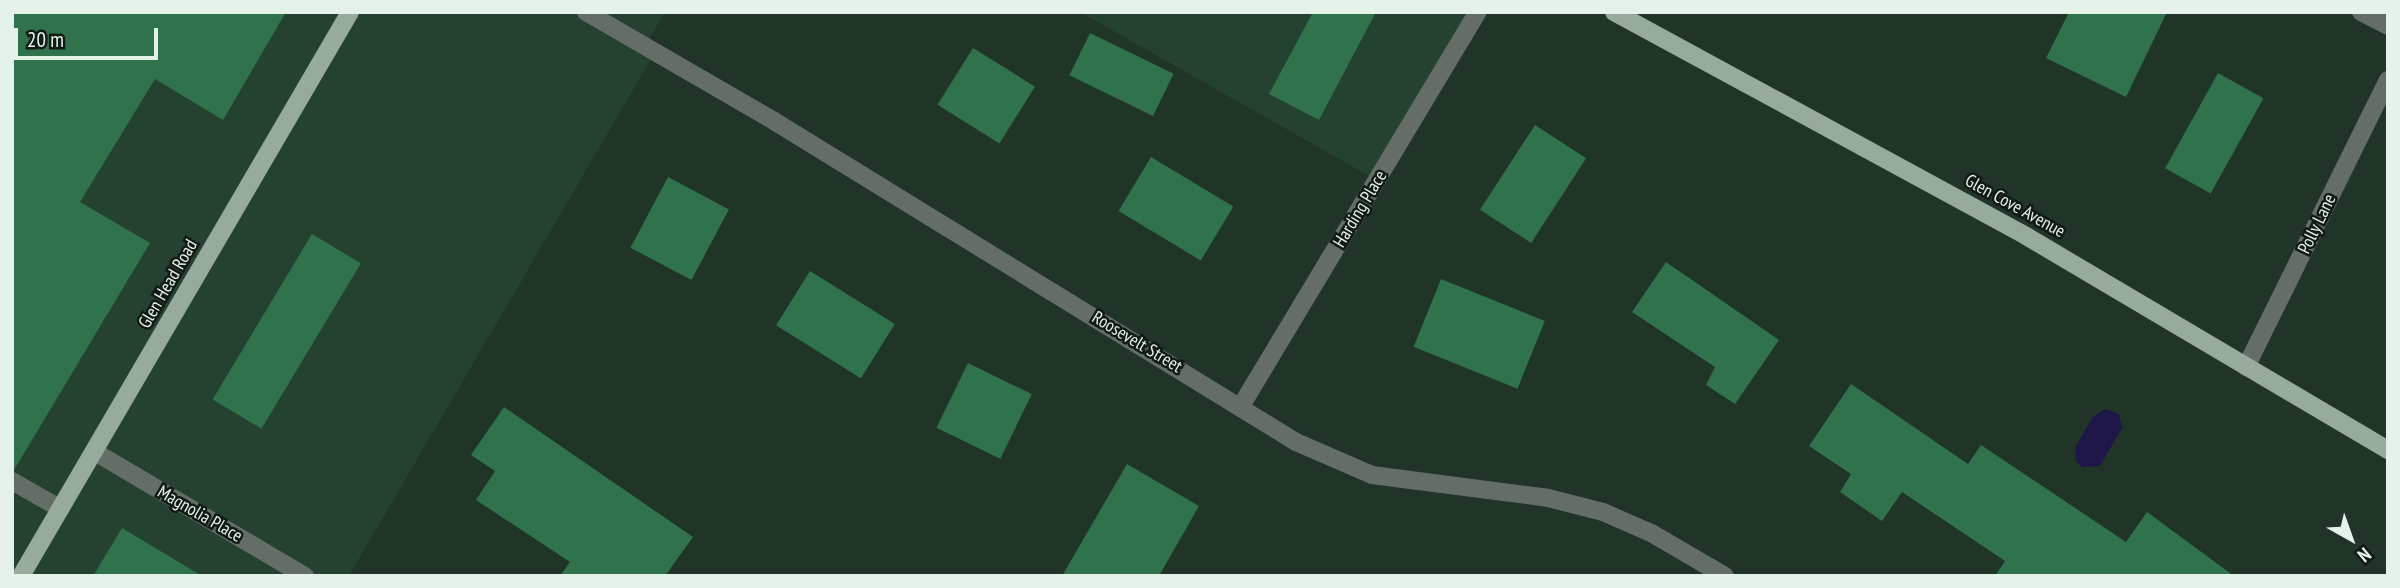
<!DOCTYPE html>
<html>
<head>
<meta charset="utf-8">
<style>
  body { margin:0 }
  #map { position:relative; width:2400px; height:588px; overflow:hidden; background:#203528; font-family:"PT Sans Narrow",sans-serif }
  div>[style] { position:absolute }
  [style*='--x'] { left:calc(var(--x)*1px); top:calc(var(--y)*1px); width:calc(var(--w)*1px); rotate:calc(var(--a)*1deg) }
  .built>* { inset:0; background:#254130 }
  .water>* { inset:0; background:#1e1549 }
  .building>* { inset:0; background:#2f724c; transform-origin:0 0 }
  .minor>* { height:18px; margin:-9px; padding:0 9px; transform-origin:9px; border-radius:9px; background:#646e67 }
  .major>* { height:18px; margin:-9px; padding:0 9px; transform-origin:9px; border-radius:9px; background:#97ab9d }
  span { translate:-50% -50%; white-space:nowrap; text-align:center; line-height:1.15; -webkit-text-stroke:5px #111a14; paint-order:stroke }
  .street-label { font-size:18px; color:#e5f2e9 }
  .frame { position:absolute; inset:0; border:14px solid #e5f2e9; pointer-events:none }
  .north { position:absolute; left:2316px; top:504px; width:70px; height:70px; -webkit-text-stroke:5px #111a14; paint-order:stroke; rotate:140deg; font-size:19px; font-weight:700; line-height:28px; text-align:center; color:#e5f2e9 }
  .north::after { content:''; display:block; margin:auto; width:24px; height:32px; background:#e5f2e9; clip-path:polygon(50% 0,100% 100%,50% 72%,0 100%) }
  .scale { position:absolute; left:14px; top:28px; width:144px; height:32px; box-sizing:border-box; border:4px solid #e5f2e9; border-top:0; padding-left:9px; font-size:21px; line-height:24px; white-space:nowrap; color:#e5f2e9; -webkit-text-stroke:5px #111a14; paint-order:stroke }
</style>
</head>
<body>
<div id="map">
  <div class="built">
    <i style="clip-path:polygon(12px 12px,665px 12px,645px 46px,654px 54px,349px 576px,12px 576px)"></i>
    <i style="clip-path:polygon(1080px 12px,1482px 12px,1383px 184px)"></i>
  </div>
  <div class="water">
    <i style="clip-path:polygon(2105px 409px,2119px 414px,2122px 428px,2100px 466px,2082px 467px,2075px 460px,2076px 446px,2093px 417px)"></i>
  </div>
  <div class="building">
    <i style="clip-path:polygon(12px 12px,286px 12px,223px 120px,155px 79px,80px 202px,150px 243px,14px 470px)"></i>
    <i style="clip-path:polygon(1313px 12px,1376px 12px,1319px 120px,1269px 94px)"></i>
    <i style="clip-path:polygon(2069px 12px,2167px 12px,2126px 97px,2046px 58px)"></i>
    <i style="left:1090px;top:33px;width:93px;height:47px;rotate:26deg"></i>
    <i style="left:973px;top:48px;width:73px;height:67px;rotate:32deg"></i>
    <i style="left:2218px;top:73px;width:52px;height:109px;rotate:29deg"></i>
    <i style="left:1535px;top:125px;width:61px;height:101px;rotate:33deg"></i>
    <i style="left:1151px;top:157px;width:96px;height:63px;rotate:31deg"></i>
    <i style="left:668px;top:177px;width:69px;height:80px;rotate:28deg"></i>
    <i style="left:312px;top:234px;width:57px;height:193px;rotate:31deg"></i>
    <i style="clip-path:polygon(1666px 262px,1779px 340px,1735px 404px,1706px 385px,1715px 367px,1632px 312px)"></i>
    <i style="left:810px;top:271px;width:100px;height:64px;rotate:32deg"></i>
    <i style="left:1441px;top:279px;width:112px;height:73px;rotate:22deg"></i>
    <i style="left:968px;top:363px;width:71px;height:72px;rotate:26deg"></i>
    <i style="clip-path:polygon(1851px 384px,1968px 464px,1981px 445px,2126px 542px,2147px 512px,2234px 576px,1995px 576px,2005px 561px,1902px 492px,1882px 521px,1840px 492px,1851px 474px,1809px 446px)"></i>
    <i style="clip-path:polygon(504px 407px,693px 537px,665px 576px,560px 576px,570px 562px,476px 500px,495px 471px,471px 455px)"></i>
    <i style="clip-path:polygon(1127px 464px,1199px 506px,1159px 576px,1062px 576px)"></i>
    <i style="clip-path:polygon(122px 528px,202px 576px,93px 576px)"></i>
  </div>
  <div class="minor">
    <i style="--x:586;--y:12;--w:217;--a:30.1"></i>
    <i style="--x:774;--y:121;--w:613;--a:31.59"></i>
    <i style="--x:1296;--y:442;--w:83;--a:23.5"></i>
    <i style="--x:1372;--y:475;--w:177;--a:7.4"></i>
    <i style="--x:1548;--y:498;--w:57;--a:14.3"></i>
    <i style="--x:1603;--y:512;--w:55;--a:23.7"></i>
    <i style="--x:1653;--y:534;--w:83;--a:30.3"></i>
    <i style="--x:2361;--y:12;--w:30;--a:27"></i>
    <i style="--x:2246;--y:367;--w:320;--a:-63.7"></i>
    <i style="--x:1241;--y:406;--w:460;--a:-59"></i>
    <i style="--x:95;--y:452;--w:244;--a:30.6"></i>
    <i style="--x:12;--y:481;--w:56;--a:29.7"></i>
  </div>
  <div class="major">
    <i style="--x:1614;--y:12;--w:469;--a:28.5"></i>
    <i style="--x:2026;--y:236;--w:421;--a:30.6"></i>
    <i style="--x:21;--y:576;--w:653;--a:-59.74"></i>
  </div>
  <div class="street-label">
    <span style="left:2015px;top:206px;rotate:29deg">Glen Cove Avenue</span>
    <span style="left:1360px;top:209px;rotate:-59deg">Harding Place</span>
    <span style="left:2317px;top:224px;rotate:-64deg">Polly Lane</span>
    <span style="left:168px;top:284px;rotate:-60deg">Glen Head Road</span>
    <span style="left:1137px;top:342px;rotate:31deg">Roosevelt Street</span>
    <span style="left:200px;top:514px;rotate:30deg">Magnolia Place</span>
  </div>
  <div class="frame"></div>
  <div class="north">N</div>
  <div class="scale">20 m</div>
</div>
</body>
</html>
